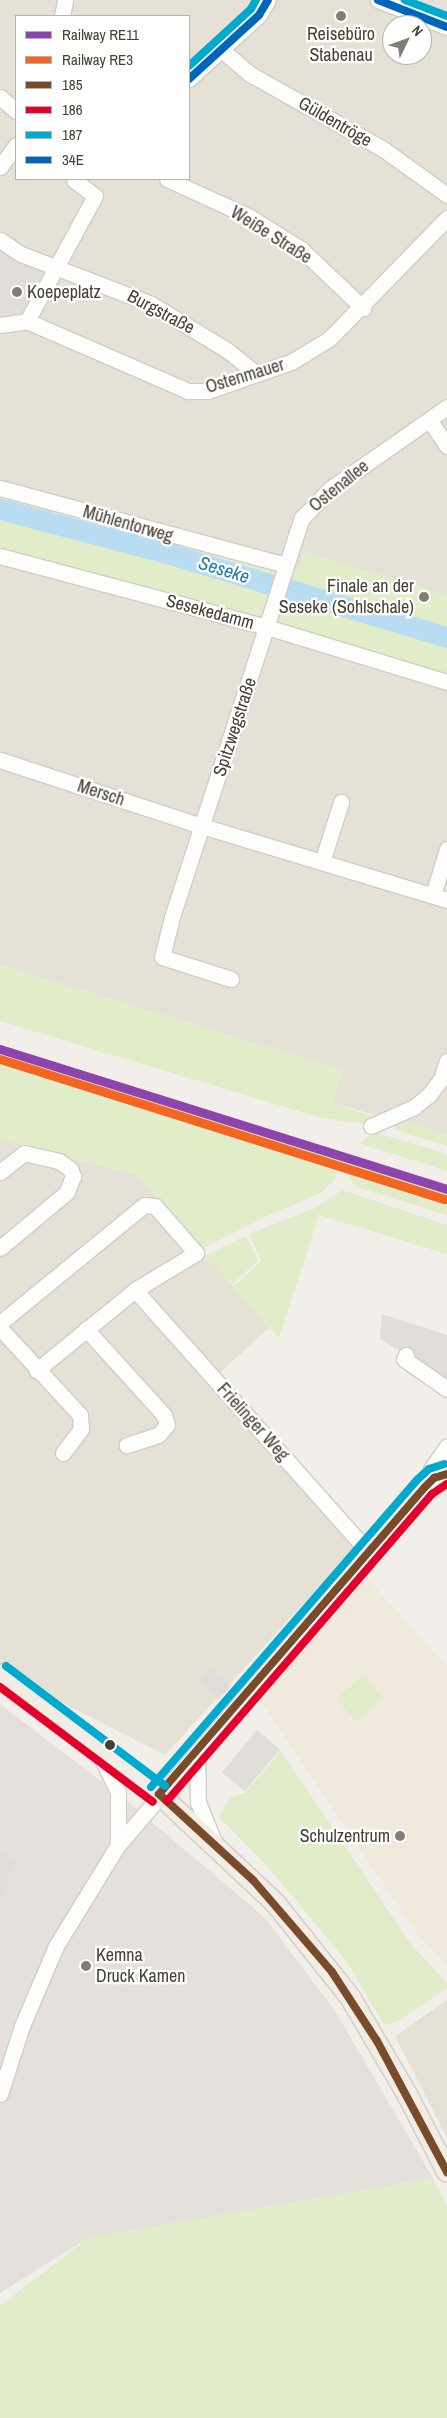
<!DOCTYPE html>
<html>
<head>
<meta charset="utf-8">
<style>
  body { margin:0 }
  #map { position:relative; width:447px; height:2418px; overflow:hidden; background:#f2efea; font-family:"Archivo Narrow",sans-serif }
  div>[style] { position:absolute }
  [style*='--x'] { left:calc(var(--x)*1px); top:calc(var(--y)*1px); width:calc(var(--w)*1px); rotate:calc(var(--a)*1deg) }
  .residential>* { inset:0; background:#e6e1d7 }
  .industrial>* { inset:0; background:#e5e0db; transform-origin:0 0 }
  .education>* { inset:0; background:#f0eadc }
  .green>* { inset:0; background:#e0edc8; transform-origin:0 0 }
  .parking>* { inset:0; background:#e1deda; transform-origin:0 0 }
  .river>* { height:21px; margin:-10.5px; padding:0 10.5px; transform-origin:10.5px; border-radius:10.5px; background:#b8ddf2 }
  .roads { filter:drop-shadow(1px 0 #d0cdc8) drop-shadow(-1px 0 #d0cdc8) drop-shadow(0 1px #d0cdc8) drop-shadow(0 -1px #d0cdc8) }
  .minor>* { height:15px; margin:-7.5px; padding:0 7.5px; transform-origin:7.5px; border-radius:7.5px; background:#fdfdfc }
  .major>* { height:20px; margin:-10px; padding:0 10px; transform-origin:10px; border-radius:10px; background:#f1ece4 }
  .bus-1>* { height:8px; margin:-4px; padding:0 4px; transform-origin:4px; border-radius:4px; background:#7a4b2a }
  .bus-2>* { height:8px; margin:-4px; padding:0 4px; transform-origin:4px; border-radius:4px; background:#e4002b }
  .bus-3>* { height:8px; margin:-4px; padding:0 4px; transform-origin:4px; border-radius:4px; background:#00a9ce }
  .bus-4>* { height:8px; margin:-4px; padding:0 4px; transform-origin:4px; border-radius:4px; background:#0065bd }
  .rail-1>* { height:9px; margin:-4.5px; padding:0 4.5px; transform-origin:4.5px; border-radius:4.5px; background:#8e44ad }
  .rail-2>* { height:9px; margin:-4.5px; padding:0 4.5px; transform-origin:4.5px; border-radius:4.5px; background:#f26522 }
  .dots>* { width:14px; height:14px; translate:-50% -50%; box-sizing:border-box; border:2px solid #fff; border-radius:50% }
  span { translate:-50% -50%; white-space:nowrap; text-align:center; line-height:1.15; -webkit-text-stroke:4.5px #fff; paint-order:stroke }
  .poi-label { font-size:18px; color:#484035 }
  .left { translate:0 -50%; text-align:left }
  .right { translate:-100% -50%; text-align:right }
  .street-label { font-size:18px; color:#484035 }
  .water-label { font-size:19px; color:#2378ac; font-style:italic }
  .legend { position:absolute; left:15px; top:15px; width:175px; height:165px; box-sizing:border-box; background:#fff; border:1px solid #b6b3ae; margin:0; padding:6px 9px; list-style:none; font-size:15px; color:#484035 }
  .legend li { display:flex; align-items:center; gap:10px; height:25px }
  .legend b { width:25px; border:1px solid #b6b3ae }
  .north { position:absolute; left:382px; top:15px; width:50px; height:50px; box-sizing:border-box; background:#fff; border:1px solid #b6b3ae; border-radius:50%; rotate:48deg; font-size:14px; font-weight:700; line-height:20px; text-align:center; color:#484035 }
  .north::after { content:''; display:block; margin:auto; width:18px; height:22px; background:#847d74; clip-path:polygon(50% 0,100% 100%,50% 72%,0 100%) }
</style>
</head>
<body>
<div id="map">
  <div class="residential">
    <i style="clip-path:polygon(evenodd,0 0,447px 0,447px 1135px,332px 1103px,343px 1070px,0 965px,0 0,16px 16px,189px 16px,189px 179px,16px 179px,16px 16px,0 0,392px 25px,422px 25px,422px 55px,392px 55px,392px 25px)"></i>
    <i style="clip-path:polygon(0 1139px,137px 1175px,269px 1328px,217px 1375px,364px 1537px,165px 1755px,32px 1687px,0 1662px)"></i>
    <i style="clip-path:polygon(447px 2000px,447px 2138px,395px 2036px)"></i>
  </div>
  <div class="industrial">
    <i style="left:310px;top:118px;width:12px;height:29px;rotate:31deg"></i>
    <i style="clip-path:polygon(0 1704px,126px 1800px,265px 1918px,335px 2011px,433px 2178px,88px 2238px,0 2293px)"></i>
  </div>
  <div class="education">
    <i style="clip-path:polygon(367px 1578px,447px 1666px,447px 1965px,419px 1937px,259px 1699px)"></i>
  </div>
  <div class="green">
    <i style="clip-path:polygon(0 487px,301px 570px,301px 551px,447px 595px,447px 680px,0 553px)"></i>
    <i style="clip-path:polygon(0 965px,343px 1070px,332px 1103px,375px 1117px,361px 1124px,318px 1117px,0 1021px)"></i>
    <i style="clip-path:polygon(0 1055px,343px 1161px,333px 1181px,321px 1193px,269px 1215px,199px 1250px,137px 1175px,0 1139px)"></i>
    <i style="clip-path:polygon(402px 1120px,447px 1135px,447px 1146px,398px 1131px,392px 1124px)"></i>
    <i style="clip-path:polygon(374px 1132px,447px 1154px,447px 1171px,359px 1143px)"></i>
    <i style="clip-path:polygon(353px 1164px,447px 1193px,447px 1215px,357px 1187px,350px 1180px)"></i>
    <i style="clip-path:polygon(342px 1190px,447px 1225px,447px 1254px,319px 1215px,279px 1338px,232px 1288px,261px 1261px,249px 1234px,315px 1208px)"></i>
    <i style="clip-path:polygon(246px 1236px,258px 1260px,232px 1285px,205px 1256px)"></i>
    <i style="left:363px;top:1675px;width:30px;height:36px;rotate:48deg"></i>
    <i style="clip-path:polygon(281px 1751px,410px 1943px,447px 1983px,447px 1988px,398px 2021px,384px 2025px,347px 1962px,267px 1866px,219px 1817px,231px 1797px,245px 1793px)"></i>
    <i style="clip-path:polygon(433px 2178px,447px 2207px,447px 2418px,0 2418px,0 2306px,88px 2238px)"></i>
  </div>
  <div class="parking">
    <i style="clip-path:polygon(0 247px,45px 271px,21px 315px,0 313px)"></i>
    <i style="clip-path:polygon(382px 1314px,447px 1335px,447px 1380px,380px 1339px)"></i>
    <i style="left:211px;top:1667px;width:28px;height:18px;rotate:45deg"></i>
    <i style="left:257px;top:1730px;width:30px;height:55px;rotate:40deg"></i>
    <i style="clip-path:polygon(0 1849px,18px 1863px,7px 1877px,11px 1880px,0 1901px)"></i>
  </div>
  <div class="river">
    <i style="--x:0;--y:509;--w:176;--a:14.8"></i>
    <i style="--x:170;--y:554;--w:289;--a:16.7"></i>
  </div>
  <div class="roads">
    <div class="minor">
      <i style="--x:378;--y:0;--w:74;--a:21.4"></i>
      <i style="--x:62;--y:16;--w:16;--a:-79"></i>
      <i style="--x:222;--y:50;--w:37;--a:41"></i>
      <i style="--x:250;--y:74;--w:153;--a:29.4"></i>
      <i style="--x:383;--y:149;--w:79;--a:35.7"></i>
      <i style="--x:189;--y:79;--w:95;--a:-42.4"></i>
      <i style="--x:259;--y:15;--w:17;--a:-59"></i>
      <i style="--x:0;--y:97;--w:21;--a:41"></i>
      <i style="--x:0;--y:167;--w:27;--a:-54"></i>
      <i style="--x:167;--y:179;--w:91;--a:24.6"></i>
      <i style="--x:250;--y:217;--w:60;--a:32.1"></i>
      <i style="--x:301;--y:249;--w:86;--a:43.6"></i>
      <i style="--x:0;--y:240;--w:25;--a:34"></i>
      <i style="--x:21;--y:254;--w:139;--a:21"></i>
      <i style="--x:151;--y:304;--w:89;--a:31.2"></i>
      <i style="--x:227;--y:350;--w:36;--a:39"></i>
      <i style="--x:27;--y:321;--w:142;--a:-61.5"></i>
      <i style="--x:95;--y:196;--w:26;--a:-143"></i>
      <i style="--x:0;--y:325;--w:27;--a:-8"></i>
      <i style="--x:27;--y:321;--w:176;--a:23.5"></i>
      <i style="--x:188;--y:391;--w:20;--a:0"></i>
      <i style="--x:208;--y:391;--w:88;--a:-19.3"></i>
      <i style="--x:291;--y:362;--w:44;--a:-31.2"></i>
      <i style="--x:329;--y:339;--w:169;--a:-45.7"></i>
      <i style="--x:430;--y:421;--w:30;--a:56"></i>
      <i style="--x:0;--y:488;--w:296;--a:15.1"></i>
      <i style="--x:0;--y:556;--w:276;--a:14.9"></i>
      <i style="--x:267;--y:627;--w:188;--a:17"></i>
      <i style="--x:0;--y:760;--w:213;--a:18.1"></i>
      <i style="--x:202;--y:826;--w:256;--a:16.8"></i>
      <i style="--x:322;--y:862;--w:63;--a:-72.4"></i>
      <i style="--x:433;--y:895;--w:48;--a:-73.1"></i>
      <i style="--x:231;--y:979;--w:72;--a:-162.3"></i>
      <i style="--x:162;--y:957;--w:41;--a:-76"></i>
      <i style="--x:172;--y:917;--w:420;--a:-72"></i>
      <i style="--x:302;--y:518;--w:40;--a:-46"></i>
      <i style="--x:330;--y:489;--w:143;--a:-35"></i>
      <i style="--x:371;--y:1126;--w:47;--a:-23.8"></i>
      <i style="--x:414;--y:1107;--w:19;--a:-39"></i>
      <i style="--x:429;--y:1095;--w:20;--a:-53"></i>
      <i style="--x:441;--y:1079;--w:19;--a:-72"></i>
      <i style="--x:0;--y:1172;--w:31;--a:-38"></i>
      <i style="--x:24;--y:1153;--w:36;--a:13"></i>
      <i style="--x:59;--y:1161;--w:14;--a:36"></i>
      <i style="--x:70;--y:1169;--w:8;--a:67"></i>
      <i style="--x:73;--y:1176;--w:17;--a:111"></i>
      <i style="--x:67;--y:1192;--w:87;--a:140.1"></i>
      <i style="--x:135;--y:1290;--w:353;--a:48.3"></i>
      <i style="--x:0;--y:1323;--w:186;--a:-39.3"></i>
      <i style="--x:144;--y:1205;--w:11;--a:5"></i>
      <i style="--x:155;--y:1206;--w:62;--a:48.9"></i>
      <i style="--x:196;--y:1253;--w:71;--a:148.8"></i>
      <i style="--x:135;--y:1290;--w:127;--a:140.8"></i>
      <i style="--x:0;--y:1328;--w:118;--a:47.4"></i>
      <i style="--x:80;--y:1415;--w:14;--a:86"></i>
      <i style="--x:81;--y:1429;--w:30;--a:127"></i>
      <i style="--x:86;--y:1329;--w:116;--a:47.8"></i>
      <i style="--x:164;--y:1415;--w:10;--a:73"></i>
      <i style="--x:167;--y:1425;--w:13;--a:132"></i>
      <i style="--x:158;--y:1435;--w:33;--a:162"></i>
      <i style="--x:406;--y:1355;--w:4;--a:117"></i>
      <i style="--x:404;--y:1359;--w:52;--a:34.9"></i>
      <i style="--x:434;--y:1478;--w:9;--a:-108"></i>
      <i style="--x:431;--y:1469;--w:28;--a:-55"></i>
      <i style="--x:98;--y:1751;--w:46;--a:64"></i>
      <i style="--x:118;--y:1792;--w:53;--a:90"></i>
      <i style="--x:197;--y:1752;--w:50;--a:88.9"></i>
      <i style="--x:198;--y:1802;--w:45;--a:68"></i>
      <i style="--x:0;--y:2094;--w:71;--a:-72.1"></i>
      <i style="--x:22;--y:2026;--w:87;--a:-67"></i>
      <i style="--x:56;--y:1946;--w:119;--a:-58.5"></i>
      <i style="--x:118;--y:1845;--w:472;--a:-49.4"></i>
      <i style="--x:425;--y:1487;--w:13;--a:-45"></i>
      <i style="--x:434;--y:1478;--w:14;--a:-17"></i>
    </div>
    <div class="major">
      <i style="--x:0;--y:1674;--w:199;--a:37"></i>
      <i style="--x:159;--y:1794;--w:161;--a:43.2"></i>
      <i style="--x:276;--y:1904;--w:119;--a:51.5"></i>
      <i style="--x:350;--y:1997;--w:115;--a:59.6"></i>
      <i style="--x:408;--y:2096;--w:85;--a:62.8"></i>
    </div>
  </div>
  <div class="bus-1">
    <i style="--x:159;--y:1794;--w:127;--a:42.5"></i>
    <i style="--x:253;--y:1880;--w:121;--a:49.3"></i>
    <i style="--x:332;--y:1972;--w:82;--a:56.9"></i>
    <i style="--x:377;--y:2041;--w:149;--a:61.9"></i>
    <i style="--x:159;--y:1794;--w:406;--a:-49.1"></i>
    <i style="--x:425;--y:1487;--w:13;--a:-45"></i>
    <i style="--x:434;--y:1478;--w:14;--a:-17"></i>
  </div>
  <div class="bus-2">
    <i style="--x:0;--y:1687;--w:191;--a:36.9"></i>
    <i style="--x:167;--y:1801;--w:406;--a:-49.2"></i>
    <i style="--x:432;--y:1494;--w:18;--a:-34"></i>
  </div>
  <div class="bus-3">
    <i style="--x:405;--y:0;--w:45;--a:20.9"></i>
    <i style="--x:189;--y:66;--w:84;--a:-42.6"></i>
    <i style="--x:251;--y:9;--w:10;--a:-61"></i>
    <i style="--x:6;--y:1666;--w:199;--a:37"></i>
    <i style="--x:151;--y:1787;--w:406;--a:-49.1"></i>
    <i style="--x:417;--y:1480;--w:16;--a:-43"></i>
    <i style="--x:429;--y:1469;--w:16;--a:-18"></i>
  </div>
  <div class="bus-4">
    <i style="--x:378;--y:0;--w:74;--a:21.4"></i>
    <i style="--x:189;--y:79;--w:95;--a:-42.4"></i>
    <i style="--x:259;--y:15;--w:17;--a:-59"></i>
  </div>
  <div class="rail-1">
    <i style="--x:0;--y:1049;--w:468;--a:17.4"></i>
  </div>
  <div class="rail-2">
    <i style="--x:0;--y:1059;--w:466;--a:17.5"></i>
  </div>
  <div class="dots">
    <i style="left:341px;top:16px;background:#847d74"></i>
    <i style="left:17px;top:292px;background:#847d74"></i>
    <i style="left:424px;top:597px;background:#847d74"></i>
    <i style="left:110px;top:1745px;background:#484035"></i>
    <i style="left:400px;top:1836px;background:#847d74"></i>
    <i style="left:86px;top:1966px;background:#847d74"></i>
  </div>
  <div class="poi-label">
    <span style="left:341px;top:45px">Reisebüro<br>Stabenau</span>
    <span class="left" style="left:27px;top:292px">Koepeplatz</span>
    <span class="right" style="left:414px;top:597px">Finale an der<br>Seseke (Sohlschale)</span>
    <span class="right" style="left:390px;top:1836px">Schulzentrum</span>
    <span class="left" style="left:96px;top:1966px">Kemna<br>Druck Kamen</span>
  </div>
  <div class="street-label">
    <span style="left:335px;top:122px;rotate:30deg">Güldentröge</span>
    <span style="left:271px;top:235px;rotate:32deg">Weiße Straße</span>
    <span style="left:161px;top:312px;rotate:28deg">Burgstraße</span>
    <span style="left:245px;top:376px;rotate:-17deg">Ostenmauer</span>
    <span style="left:339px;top:486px;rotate:-39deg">Ostenallee</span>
    <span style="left:128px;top:524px;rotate:16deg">Mühlentorweg</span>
    <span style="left:210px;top:612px;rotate:15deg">Sesekedamm</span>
    <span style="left:235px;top:727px;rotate:-72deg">Spitzwegstraße</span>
    <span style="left:101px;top:793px;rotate:18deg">Mersch</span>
    <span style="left:253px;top:1422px;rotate:48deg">Frielinger Weg</span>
  </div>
  <div class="water-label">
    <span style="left:224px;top:570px;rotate:17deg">Seseke</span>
  </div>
  <ul class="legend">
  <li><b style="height:6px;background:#8e44ad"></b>Railway RE11</li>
  <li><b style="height:6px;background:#f26522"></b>Railway RE3</li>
  <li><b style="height:6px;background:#7a4b2a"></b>185</li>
  <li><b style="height:6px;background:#e4002b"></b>186</li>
  <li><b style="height:6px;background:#00a9ce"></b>187</li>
  <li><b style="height:6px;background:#0065bd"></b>34E</li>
  </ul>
  <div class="north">N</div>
</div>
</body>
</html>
